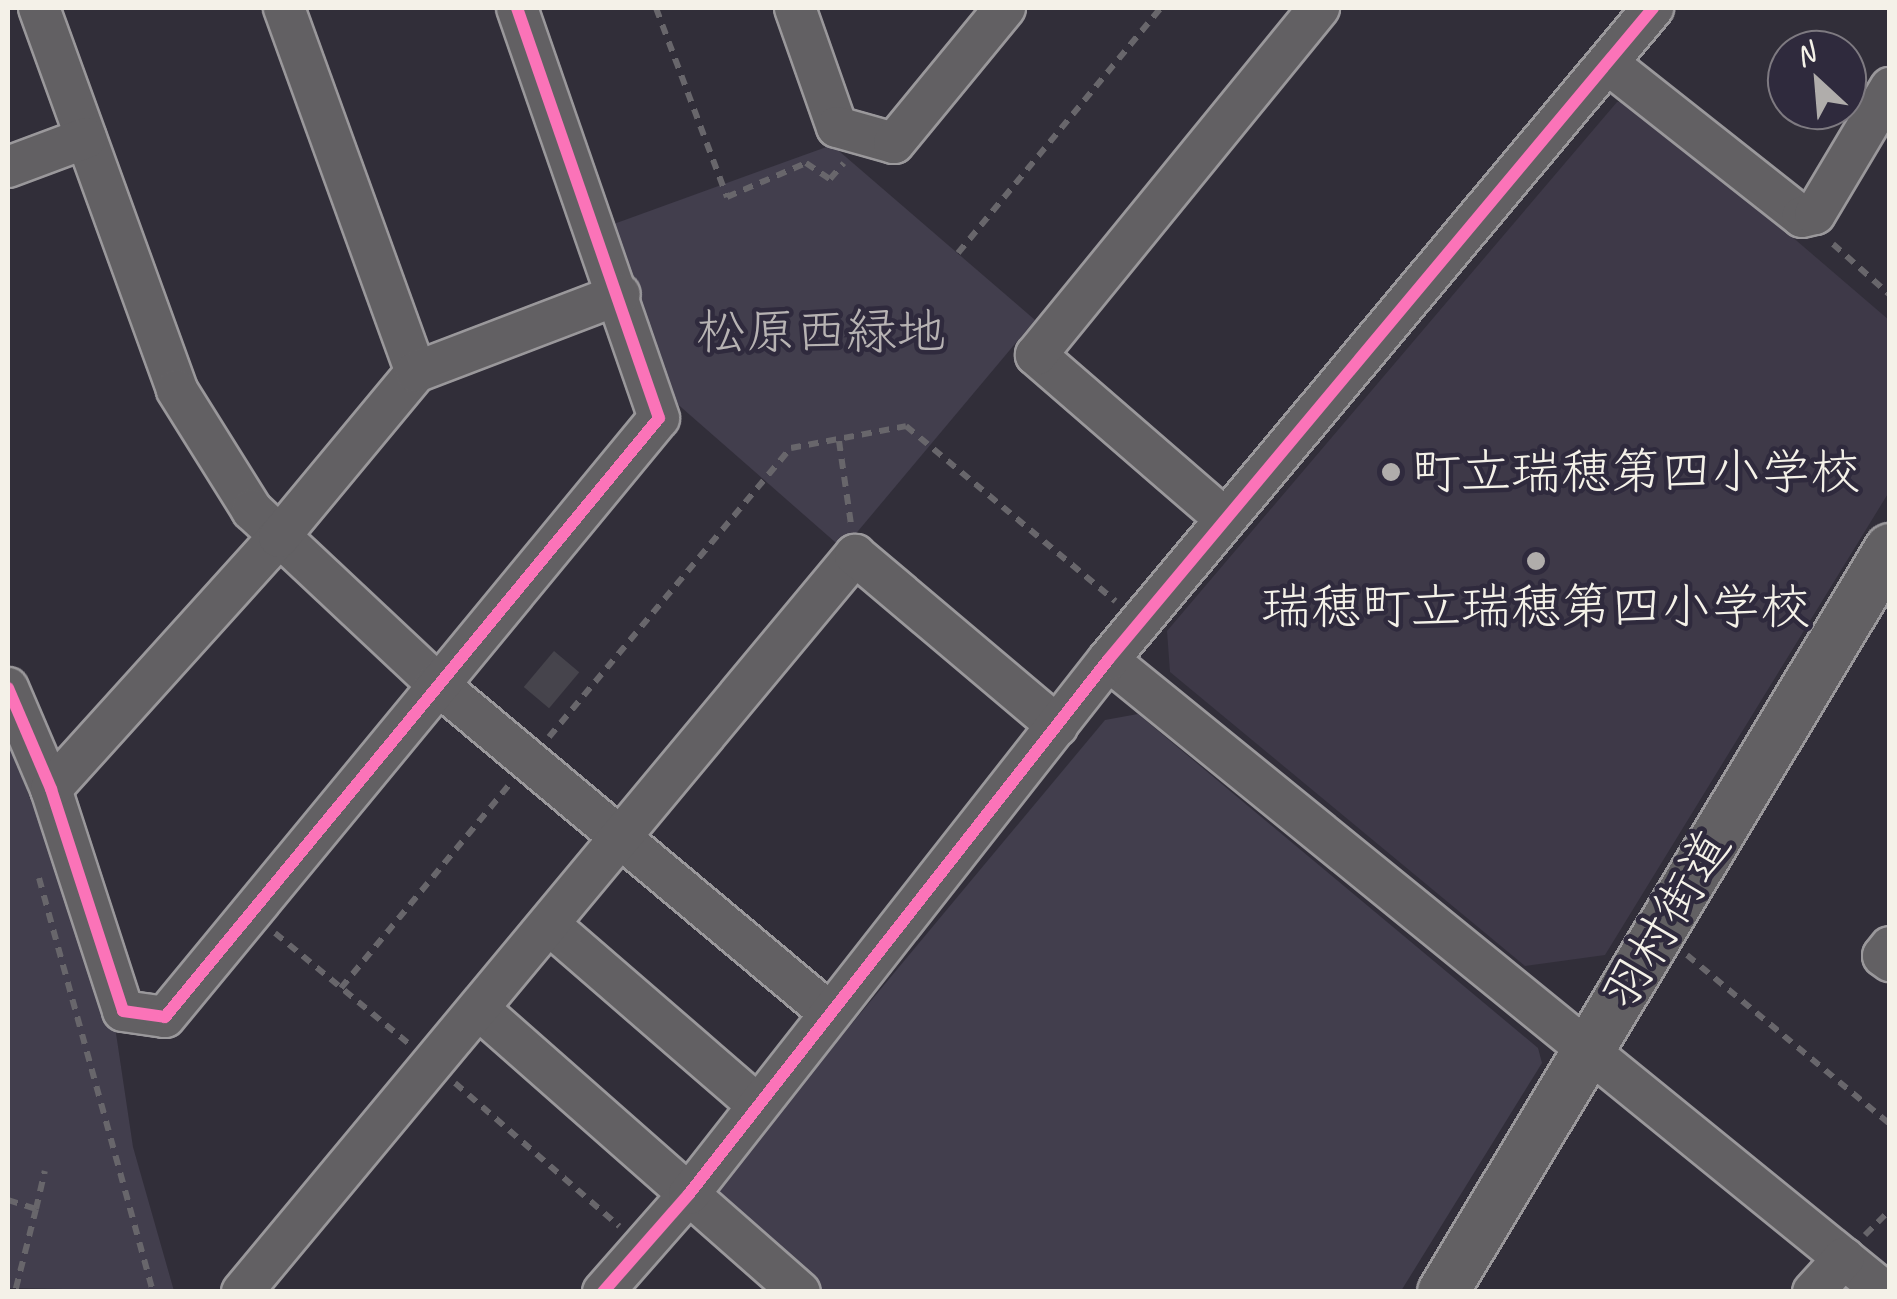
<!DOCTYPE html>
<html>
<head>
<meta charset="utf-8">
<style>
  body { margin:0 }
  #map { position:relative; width:1897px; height:1299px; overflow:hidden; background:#312e39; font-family:Caveat,"Klee One",sans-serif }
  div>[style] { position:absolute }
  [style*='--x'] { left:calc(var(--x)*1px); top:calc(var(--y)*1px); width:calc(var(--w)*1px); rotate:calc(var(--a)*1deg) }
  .built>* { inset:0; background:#3e3948 }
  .green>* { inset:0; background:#423e4d }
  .building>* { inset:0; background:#46444c; transform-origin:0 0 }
  .path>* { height:6px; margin-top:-3px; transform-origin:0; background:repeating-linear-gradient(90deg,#68666b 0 10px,transparent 0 18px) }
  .roads { filter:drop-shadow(2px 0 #9a989b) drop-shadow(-2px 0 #9a989b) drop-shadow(0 2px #9a989b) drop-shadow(0 -2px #9a989b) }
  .minor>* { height:40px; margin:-20px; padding:0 20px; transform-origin:20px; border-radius:20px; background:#626063 }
  .major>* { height:50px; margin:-25px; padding:0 25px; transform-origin:25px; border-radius:25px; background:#626063 }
  .cycleway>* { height:12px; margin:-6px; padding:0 6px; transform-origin:6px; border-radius:6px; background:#fb73b8 }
  .dots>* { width:28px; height:28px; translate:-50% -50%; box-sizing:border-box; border:5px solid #2f2a3d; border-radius:50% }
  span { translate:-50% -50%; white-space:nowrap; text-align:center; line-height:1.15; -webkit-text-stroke:9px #2f2a3d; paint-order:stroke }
  .park-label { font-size:50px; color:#b7b3b3 }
  .poi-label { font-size:50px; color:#f4f1e8 }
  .left { translate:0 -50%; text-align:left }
  .street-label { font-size:50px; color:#f4f1e8 }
  .frame { position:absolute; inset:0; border:10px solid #f4f1e8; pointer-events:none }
  .north { position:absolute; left:1767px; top:30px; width:100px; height:100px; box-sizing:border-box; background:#2f2a3d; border:2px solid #7e7a81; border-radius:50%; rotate:334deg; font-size:28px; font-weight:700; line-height:40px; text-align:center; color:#f4f1e8 }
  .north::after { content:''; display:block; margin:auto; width:35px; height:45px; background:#b0adab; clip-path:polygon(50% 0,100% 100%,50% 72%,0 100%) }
</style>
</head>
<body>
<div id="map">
  <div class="built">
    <i style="clip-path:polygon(1617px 102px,1635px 102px,1889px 320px,1889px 492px,1605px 955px,1525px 966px,1170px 672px,1167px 631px)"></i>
  </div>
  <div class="green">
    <i style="clip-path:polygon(832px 145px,1035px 320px,843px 549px,674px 401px,611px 225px)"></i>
    <i style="clip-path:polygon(1138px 714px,1538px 1048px,1542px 1063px,1401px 1291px,809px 1291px,709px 1195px,1105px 720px)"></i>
    <i style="clip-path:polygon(8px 740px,114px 1020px,133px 1147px,174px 1291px,8px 1288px)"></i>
  </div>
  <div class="building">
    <i style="left:554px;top:651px;width:33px;height:47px;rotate:40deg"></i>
  </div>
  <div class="path">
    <i style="--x:656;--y:8;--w:202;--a:69.4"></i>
    <i style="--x:727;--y:197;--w:86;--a:-23.3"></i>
    <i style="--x:806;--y:163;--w:29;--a:34"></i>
    <i style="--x:830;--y:179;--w:21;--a:-49"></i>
    <i style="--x:1833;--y:244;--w:76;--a:41.8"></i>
    <i style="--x:958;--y:253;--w:318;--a:-50.4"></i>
    <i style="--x:839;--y:441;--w:84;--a:81.8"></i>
    <i style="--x:549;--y:737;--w:377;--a:-50.1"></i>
    <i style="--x:791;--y:448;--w:117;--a:-10.8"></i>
    <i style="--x:906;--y:426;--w:273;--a:39.9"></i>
    <i style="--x:39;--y:878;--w:429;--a:74.6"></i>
    <i style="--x:275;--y:933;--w:173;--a:39.6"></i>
    <i style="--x:1687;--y:955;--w:264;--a:39.8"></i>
    <i style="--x:341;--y:988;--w:264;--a:-50.4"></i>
    <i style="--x:455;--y:1083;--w:218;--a:41.1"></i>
    <i style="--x:8;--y:1200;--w:29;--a:18"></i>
    <i style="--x:36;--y:1209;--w:86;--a:104.2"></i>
    <i style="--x:36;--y:1209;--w:39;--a:-77"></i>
    <i style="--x:1865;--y:1235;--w:35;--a:-45"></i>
  </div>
  <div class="roads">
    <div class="minor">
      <i style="--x:39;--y:8;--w:406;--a:70.1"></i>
      <i style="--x:177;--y:390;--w:142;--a:58"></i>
      <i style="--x:252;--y:510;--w:253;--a:43.2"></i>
      <i style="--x:436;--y:683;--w:509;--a:39.98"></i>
      <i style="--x:284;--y:8;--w:387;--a:70.1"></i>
      <i style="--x:795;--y:8;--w:126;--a:70.6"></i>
      <i style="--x:837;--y:127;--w:59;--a:15.7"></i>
      <i style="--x:894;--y:143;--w:175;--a:-50.6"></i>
      <i style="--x:1611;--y:66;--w:243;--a:38.3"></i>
      <i style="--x:1802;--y:217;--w:13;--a:-13"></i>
      <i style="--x:1815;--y:214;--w:147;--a:-59.2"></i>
      <i style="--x:8;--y:167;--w:83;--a:-20.4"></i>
      <i style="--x:1224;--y:518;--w:249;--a:-139.1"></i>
      <i style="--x:1036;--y:355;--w:448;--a:-50.8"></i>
      <i style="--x:1108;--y:660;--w:1002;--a:39.12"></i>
      <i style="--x:8;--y:688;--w:110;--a:66.9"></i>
      <i style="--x:51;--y:789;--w:233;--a:72"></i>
      <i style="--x:123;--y:1011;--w:42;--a:8.1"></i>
      <i style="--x:165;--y:1017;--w:776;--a:-50.49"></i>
      <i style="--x:659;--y:418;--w:434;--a:-109.1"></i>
      <i style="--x:51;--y:789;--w:340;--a:-47.9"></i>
      <i style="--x:279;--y:537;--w:214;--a:-50.3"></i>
      <i style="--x:416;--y:372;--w:218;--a:-20.9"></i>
      <i style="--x:552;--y:927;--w:270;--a:40.9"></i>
      <i style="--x:1890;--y:947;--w:11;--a:128"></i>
      <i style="--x:1883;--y:956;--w:9;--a:36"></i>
      <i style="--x:481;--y:1011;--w:425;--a:41.4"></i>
      <i style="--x:242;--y:1292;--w:959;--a:-50.25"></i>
      <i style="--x:855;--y:555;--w:265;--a:40.2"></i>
      <i style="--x:603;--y:1292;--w:130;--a:-48.7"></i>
      <i style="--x:689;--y:1194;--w:679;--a:-51.88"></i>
      <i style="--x:1108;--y:660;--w:850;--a:-50.11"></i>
      <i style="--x:1813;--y:1292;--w:46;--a:-47.6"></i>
    </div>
    <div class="major">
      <i style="--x:1443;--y:1292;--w:867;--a:-58.97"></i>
    </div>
  </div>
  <div class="cycleway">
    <i style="--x:8;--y:688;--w:110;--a:66.9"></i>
    <i style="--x:51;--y:789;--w:233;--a:72"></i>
    <i style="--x:123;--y:1011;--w:42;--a:8.1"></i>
    <i style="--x:165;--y:1017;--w:776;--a:-50.49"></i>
    <i style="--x:659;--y:418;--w:434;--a:-109.1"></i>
    <i style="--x:603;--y:1292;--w:130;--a:-48.7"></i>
    <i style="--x:689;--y:1194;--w:679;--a:-51.88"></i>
    <i style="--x:1108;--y:660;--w:850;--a:-50.11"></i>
  </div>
  <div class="dots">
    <i style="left:1391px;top:472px;background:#b0adab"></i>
    <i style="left:1536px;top:561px;background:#b0adab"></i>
  </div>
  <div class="park-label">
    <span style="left:821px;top:332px">松原西緑地</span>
  </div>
  <div class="poi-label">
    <span class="left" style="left:1411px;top:472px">町立瑞穂第四小学校</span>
    <span style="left:1536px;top:607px">瑞穂町立瑞穂第四小学校</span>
  </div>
  <div class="street-label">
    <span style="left:1666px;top:920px;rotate:-59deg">羽村街道</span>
  </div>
  <div class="frame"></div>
  <div class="north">N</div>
</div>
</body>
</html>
